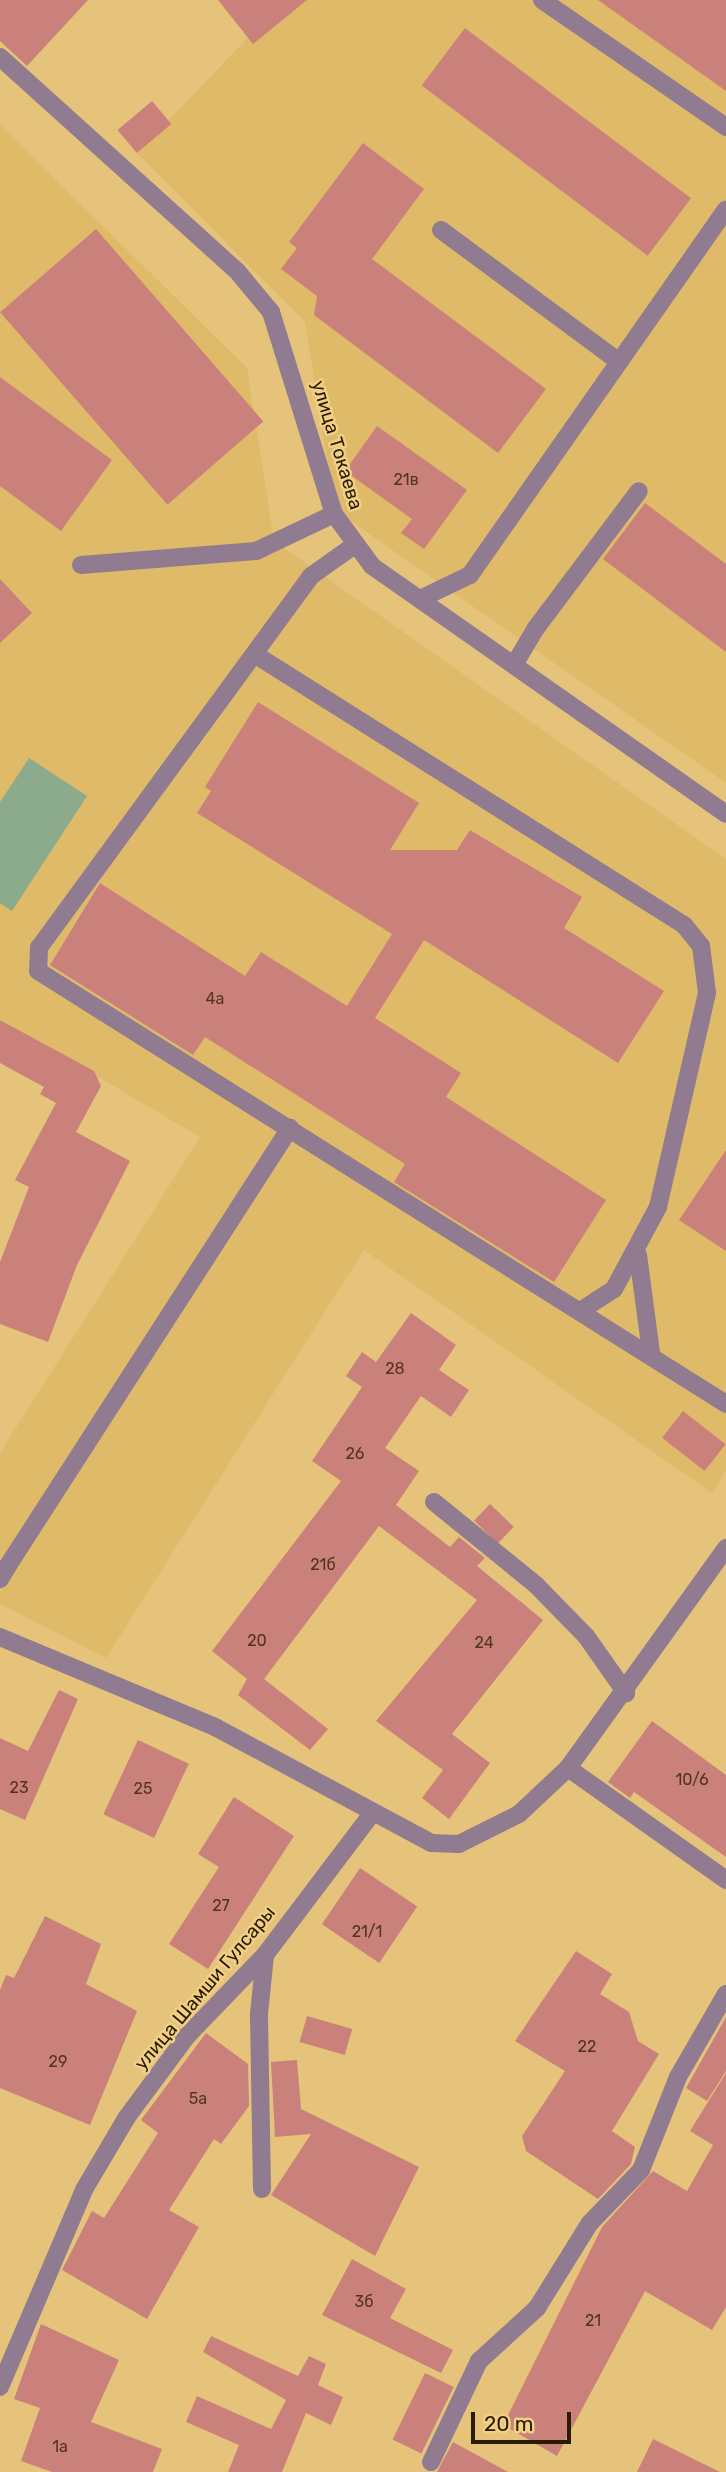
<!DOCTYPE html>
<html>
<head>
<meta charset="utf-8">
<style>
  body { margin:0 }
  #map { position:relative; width:726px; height:2472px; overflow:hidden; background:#e5c37a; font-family:Rubik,sans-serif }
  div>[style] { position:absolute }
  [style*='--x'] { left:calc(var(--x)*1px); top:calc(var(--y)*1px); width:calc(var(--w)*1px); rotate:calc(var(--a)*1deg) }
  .built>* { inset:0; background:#dfba69 }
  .green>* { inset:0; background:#8caa8c }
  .building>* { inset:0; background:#ca817b; transform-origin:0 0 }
  .service>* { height:18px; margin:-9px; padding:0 9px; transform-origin:9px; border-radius:9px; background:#907b91 }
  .minor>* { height:18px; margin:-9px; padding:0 9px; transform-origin:9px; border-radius:9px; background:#907b91 }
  span { translate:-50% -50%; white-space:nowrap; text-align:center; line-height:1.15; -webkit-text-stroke:5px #f2cf87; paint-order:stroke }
  .number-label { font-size:16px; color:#51361f }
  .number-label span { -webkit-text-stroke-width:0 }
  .street-label { font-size:19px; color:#291d00 }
  .scale { position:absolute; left:471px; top:2412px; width:100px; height:32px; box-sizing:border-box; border:4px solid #291d00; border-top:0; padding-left:9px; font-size:21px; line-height:24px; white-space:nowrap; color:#291d00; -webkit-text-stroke:5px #f2cf87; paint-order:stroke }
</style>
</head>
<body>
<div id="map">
  <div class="built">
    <i style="clip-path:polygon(284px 0,726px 0,726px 783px,335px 510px,305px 322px,137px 153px)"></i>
    <i style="clip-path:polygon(0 125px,247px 368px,274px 541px,726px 859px,726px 1470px,712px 1493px,364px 1250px,106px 1658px,0 1604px,0 1453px,200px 1137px,0 1019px)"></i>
  </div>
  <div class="green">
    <i style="clip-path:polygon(29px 758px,87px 796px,12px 911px,0 903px,0 802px)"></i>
  </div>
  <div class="building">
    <i style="clip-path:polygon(0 0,88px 0,27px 66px,0 41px)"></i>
    <i style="clip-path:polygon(218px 0,307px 0,253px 44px)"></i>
    <i style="clip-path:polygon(598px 0,726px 0,726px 91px)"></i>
    <i style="left:465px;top:28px;width:283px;height:72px;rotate:37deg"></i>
    <i style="left:152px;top:101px;width:30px;height:45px;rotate:50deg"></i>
    <i style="clip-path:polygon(363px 143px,424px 189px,372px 259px,546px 389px,498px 453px,314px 315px,317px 296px,281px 269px,297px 248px,289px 242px)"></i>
    <i style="left:96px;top:229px;width:255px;height:127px;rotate:49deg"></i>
    <i style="clip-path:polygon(0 377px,112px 460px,61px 531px,0 486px)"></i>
    <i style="clip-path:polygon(377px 426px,467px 490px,424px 549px,401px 533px,412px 519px,345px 471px)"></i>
    <i style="clip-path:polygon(645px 503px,726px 564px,726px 652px,603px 559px)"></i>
    <i style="clip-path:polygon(0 579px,32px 613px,0 643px)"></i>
    <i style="clip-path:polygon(258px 702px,419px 803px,390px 850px,457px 850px,470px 830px,582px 897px,564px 928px,664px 991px,618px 1063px,424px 940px,375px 1018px,461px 1073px,446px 1097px,606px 1200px,554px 1282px,394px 1182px,405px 1164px,205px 1037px,193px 1055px,50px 965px,100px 883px,245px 976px,261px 952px,347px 1006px,392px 934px,197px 813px,211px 791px,205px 787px)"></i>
    <i style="clip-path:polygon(0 1020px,94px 1071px,101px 1086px,76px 1132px,130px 1161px,77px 1265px,48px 1342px,0 1324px,0 1262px,29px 1187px,15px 1180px,56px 1103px,40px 1094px,44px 1087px,0 1063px)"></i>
    <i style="clip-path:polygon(726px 1150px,726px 1251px,679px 1220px)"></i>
    <i style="clip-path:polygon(411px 1313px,456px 1345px,439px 1370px,469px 1390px,451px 1417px,421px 1396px,385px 1448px,419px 1471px,396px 1505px,450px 1547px,459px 1537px,485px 1558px,477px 1566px,543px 1620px,452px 1734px,490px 1763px,449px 1819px,422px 1798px,443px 1770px,376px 1721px,477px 1600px,379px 1526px,264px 1679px,328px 1729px,310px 1750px,238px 1695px,247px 1679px,212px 1651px,341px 1481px,312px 1461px,362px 1387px,346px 1376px,362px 1352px,376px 1362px)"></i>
    <i style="left:683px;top:1411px;width:54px;height:34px;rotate:38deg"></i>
    <i style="left:490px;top:1504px;width:33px;height:23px;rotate:44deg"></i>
    <i style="clip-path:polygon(59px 1690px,78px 1699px,25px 1820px,0 1809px,0 1738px,28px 1751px)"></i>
    <i style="clip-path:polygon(652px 1721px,726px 1775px,726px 1857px,634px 1792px,630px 1798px,608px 1782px)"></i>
    <i style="left:138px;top:1740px;width:56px;height:82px;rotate:25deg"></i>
    <i style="clip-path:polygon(234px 1797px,294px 1836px,208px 1969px,169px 1944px,219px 1867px,198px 1854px)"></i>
    <i style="left:360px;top:1868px;width:69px;height:68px;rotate:34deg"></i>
    <i style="clip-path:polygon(45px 1916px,101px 1944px,86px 1984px,137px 2011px,90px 2125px,0 2088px,0 1990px,6px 1975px,14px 1978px)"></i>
    <i style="clip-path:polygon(576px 1951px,612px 1974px,600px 1994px,629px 2012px,638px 2041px,659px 2054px,612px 2131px,635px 2147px,631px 2164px,598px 2199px,526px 2151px,522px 2136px,565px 2071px,515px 2041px)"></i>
    <i style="left:307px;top:2016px;width:47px;height:27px;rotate:16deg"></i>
    <i style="clip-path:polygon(726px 2017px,726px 2071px,707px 2101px,686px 2088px)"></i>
    <i style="clip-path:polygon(206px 2033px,248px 2064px,249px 2106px,221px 2144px,214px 2139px,169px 2210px,199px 2227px,147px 2319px,62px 2270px,92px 2211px,104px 2218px,158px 2133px,141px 2120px)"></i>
    <i style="clip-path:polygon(297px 2060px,301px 2109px,419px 2167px,375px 2256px,271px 2195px,311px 2134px,275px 2137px,271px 2062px)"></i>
    <i style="clip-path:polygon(726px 2073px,726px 2307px,712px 2330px,645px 2291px,557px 2456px,503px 2425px,602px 2227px,653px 2171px,687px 2191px,713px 2145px,690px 2131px)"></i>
    <i style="clip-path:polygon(352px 2259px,406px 2289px,390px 2318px,453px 2350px,441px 2373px,322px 2315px)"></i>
    <i style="clip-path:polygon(41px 2324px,119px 2360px,91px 2422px,162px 2449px,153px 2472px,52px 2472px,21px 2461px,40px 2408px,14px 2399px)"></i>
    <i style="clip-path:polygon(211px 2336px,298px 2376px,309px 2356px,326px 2364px,318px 2385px,343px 2397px,331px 2425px,306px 2413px,282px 2472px,228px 2472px,239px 2445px,186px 2422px,197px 2396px,271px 2429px,286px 2400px,203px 2352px)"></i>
    <i style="left:425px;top:2373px;width:32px;height:74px;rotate:26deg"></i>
    <i style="clip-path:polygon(653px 2439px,720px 2472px,637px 2472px)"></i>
    <i style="clip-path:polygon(453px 2442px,508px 2472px,437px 2472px)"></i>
  </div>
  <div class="service">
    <i style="--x:542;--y:0;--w:224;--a:34.6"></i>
    <i style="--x:441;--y:230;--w:220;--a:36.5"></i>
    <i style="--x:81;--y:565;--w:176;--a:-4.6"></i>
    <i style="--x:470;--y:575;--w:446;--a:-55"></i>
    <i style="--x:311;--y:576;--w:460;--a:126.2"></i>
    <i style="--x:39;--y:947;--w:24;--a:92"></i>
    <i style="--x:38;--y:971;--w:813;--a:32.18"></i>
    <i style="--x:536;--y:628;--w:171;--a:-53.1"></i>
    <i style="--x:256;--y:655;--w:506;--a:32.25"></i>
    <i style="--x:684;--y:925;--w:27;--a:51"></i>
    <i style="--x:701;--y:946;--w:47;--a:82.7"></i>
    <i style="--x:707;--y:993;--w:220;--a:102.9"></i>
    <i style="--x:658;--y:1207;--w:93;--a:118.2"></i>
    <i style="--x:614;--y:1289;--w:38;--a:147"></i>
    <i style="--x:638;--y:1255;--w:98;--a:82.4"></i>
    <i style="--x:9;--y:1564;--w:519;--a:-57.2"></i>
  </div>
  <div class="minor">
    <i style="--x:0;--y:57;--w:319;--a:42.1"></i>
    <i style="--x:237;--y:271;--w:53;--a:50.3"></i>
    <i style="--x:271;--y:312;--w:212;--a:72.7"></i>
    <i style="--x:334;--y:514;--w:64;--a:53.8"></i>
    <i style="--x:372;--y:566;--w:432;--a:35"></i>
    <i style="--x:256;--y:551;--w:86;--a:-25.4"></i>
    <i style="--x:311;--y:576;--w:52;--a:-35.5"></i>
    <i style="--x:420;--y:599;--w:55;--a:-25.6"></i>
    <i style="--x:514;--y:665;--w:43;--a:-59.3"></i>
    <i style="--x:434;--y:1502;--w:132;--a:39.1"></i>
    <i style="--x:536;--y:1585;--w:71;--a:45.6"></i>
    <i style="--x:586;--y:1636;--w:70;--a:54.9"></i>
    <i style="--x:0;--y:1579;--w:17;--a:-59"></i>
    <i style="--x:0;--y:1637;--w:233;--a:22.7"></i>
    <i style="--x:215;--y:1727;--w:245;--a:28.2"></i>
    <i style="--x:431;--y:1843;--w:28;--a:2"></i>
    <i style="--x:459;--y:1844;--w:67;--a:-26.6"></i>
    <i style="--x:519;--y:1814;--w:67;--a:-43.2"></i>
    <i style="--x:568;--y:1768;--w:271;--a:-54.3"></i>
    <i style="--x:568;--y:1768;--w:194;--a:35.3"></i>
    <i style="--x:262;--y:2189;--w:175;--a:-91"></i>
    <i style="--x:259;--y:2014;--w:59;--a:-84.2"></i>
    <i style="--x:0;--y:2387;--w:216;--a:-66.9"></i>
    <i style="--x:85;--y:2188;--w:82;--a:-59.4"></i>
    <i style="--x:127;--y:2117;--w:101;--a:-53.5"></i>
    <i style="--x:187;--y:2036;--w:112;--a:-46.1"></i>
    <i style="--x:265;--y:1955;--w:176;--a:-52.9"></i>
    <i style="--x:431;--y:2462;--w:112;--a:-64.6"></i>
    <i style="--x:479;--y:2361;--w:79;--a:-42.4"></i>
    <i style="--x:537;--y:2308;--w:100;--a:-58.1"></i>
    <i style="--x:590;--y:2223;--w:74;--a:-46.1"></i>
    <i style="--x:641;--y:2170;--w:100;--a:-68.3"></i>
    <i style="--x:678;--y:2077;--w:96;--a:-60"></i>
  </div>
  <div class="number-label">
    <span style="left:406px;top:480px">21в</span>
    <span style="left:215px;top:999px">4а</span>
    <span style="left:395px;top:1369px">28</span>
    <span style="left:355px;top:1454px">26</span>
    <span style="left:323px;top:1565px">21б</span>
    <span style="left:257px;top:1641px">20</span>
    <span style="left:484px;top:1643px">24</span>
    <span style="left:692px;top:1780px">10/6</span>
    <span style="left:19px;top:1788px">23</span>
    <span style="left:143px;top:1789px">25</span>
    <span style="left:221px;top:1906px">27</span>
    <span style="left:367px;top:1932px">21/1</span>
    <span style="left:587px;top:2047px">22</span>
    <span style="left:58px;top:2062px">29</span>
    <span style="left:198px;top:2099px">5а</span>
    <span style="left:364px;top:2302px">3б</span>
    <span style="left:593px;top:2321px">21</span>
    <span style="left:60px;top:2447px">1а</span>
  </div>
  <div class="street-label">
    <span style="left:337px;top:445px;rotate:73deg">улица Токаева</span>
    <span style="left:205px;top:1988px;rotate:-50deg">улица Шамши Гулсары</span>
  </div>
  <div class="scale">20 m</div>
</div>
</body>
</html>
